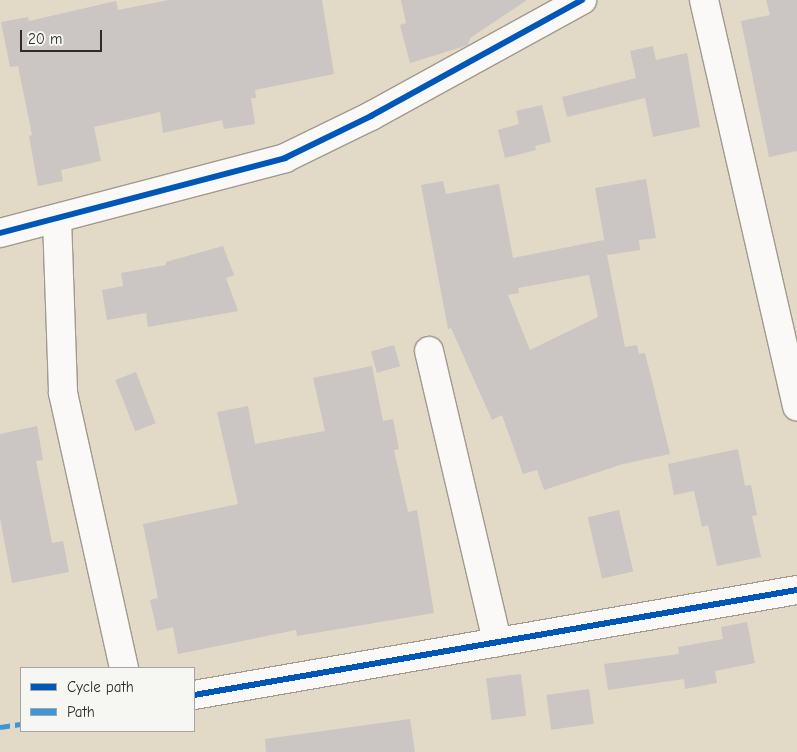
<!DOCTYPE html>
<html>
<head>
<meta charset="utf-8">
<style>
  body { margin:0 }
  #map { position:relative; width:797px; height:752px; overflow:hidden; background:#e2d9c7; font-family:"Comic Neue",sans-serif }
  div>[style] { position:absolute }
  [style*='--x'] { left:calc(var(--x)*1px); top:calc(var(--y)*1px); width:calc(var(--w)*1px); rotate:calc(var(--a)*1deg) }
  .building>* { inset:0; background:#cbc5c4; transform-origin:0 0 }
  .roads { filter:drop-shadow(1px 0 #9f9a90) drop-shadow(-1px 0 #9f9a90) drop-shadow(0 1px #9f9a90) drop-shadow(0 -1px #9f9a90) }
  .minor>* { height:28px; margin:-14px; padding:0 14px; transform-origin:14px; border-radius:14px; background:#fbf9f7 }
  .tertiary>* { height:28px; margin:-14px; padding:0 14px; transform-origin:14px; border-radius:14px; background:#fbf9f7 }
  .quiet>* { height:5px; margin-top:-2.5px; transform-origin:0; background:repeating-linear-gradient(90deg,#3c96d7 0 10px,transparent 0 15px) }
  .cycleway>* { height:6px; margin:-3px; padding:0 3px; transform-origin:3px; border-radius:3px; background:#0057b8 }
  span { translate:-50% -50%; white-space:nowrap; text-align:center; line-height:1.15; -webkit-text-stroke:5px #f6f6f2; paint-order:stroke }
  .legend { position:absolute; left:20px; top:667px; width:175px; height:65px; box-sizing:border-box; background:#f6f6f2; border:1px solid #a5a5a2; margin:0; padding:6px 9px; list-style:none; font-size:15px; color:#2b2b2b }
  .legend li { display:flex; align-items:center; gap:10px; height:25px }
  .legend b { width:25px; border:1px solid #a5a5a2 }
  .scale { position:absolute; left:20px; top:30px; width:82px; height:22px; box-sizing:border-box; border:2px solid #2b2b2b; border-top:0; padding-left:6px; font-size:15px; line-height:18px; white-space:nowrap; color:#2b2b2b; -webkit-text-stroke:4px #f6f6f2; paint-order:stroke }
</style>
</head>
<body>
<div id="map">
  <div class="building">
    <i style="clip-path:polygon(169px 0,322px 0,334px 74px,255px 90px,256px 98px,251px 98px,255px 124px,224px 129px,222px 120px,163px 133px,160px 112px,94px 127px,101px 161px,61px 170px,63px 181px,38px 186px,29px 136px,32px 135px,18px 66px,10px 67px,1px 22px,28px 17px,29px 21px,116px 1px,118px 10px)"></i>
    <i style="clip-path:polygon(401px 0,527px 0,470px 38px,468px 45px,410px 63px,400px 25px,406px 23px)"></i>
    <i style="clip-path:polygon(766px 0,797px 0,797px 151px,769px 157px,741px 21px,770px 15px)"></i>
    <i style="clip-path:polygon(653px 46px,656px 60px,687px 53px,700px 127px,653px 137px,645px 98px,567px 117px,562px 97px,636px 78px,630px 51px)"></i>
    <i style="clip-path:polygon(542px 105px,551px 142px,535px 146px,536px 150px,505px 158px,498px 130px,519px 124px,516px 111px)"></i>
    <i style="clip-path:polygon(evenodd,646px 179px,656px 238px,639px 240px,640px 250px,607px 255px,625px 347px,637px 345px,639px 354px,645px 353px,670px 454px,623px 464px,544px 490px,537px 470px,523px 474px,502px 415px,492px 420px,451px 328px,448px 329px,421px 185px,443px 181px,446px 194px,499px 184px,513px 258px,604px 240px,605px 244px,595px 188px,646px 179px,589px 275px,598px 317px,530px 350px,508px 295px,519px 293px,518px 288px,589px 275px)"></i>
    <i style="clip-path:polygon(223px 246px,234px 275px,226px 278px,238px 311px,148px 327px,146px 313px,107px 320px,102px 290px,123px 286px,121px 273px,166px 265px,166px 262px)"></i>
    <i style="left:394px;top:345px;width:22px;height:24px;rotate:74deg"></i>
    <i style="clip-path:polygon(372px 366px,383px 421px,393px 419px,399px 449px,394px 450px,408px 512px,417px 510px,434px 613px,297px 636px,296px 630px,178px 654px,173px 627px,157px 631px,150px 600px,158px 598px,143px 524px,238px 504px,217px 412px,248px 406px,255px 444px,325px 431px,313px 378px)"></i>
    <i style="left:136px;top:372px;width:55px;height:22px;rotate:69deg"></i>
    <i style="clip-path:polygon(37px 426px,43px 460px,36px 461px,52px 543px,63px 541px,69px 572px,12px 583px,0 518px,0 434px)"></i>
    <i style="clip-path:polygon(738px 449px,745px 486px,751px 485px,757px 515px,752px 516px,761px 557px,717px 566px,708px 525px,702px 527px,694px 491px,674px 495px,668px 464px)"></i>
    <i style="left:619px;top:510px;width:63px;height:32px;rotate:77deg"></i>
    <i style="clip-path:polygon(747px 622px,755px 663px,715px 671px,717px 683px,685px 689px,684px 679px,608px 690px,604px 664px,679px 654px,678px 647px,723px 639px,721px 627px)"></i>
    <i style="left:521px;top:674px;width:42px;height:35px;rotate:83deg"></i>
    <i style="left:589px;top:689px;width:35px;height:43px;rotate:82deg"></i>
    <i style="clip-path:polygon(410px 719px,415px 752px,266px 752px,265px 739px)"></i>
  </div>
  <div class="roads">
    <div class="minor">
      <i style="--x:704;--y:0;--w:417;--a:77.1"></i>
      <i style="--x:57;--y:219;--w:174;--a:88"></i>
      <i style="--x:63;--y:393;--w:282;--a:77.5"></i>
      <i style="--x:429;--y:351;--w:299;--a:76.8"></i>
      <i style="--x:194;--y:695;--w:612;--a:-9.88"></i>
    </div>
    <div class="tertiary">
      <i style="--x:0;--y:233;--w:295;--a:-14.7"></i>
      <i style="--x:285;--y:158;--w:96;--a:-26"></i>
      <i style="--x:371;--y:116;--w:241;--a:-28.8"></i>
    </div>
  </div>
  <div class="quiet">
    <i style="--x:0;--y:727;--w:21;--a:-8"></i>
  </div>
  <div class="cycleway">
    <i style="--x:0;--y:233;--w:295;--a:-14.7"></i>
    <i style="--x:285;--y:158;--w:96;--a:-26"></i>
    <i style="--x:371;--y:116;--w:241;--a:-28.8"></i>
    <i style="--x:194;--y:695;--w:612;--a:-9.88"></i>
  </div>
  <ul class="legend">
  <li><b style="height:6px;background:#0057b8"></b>Cycle path</li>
  <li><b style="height:6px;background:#3c96d7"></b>Path</li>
  </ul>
  <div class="scale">20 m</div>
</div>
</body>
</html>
